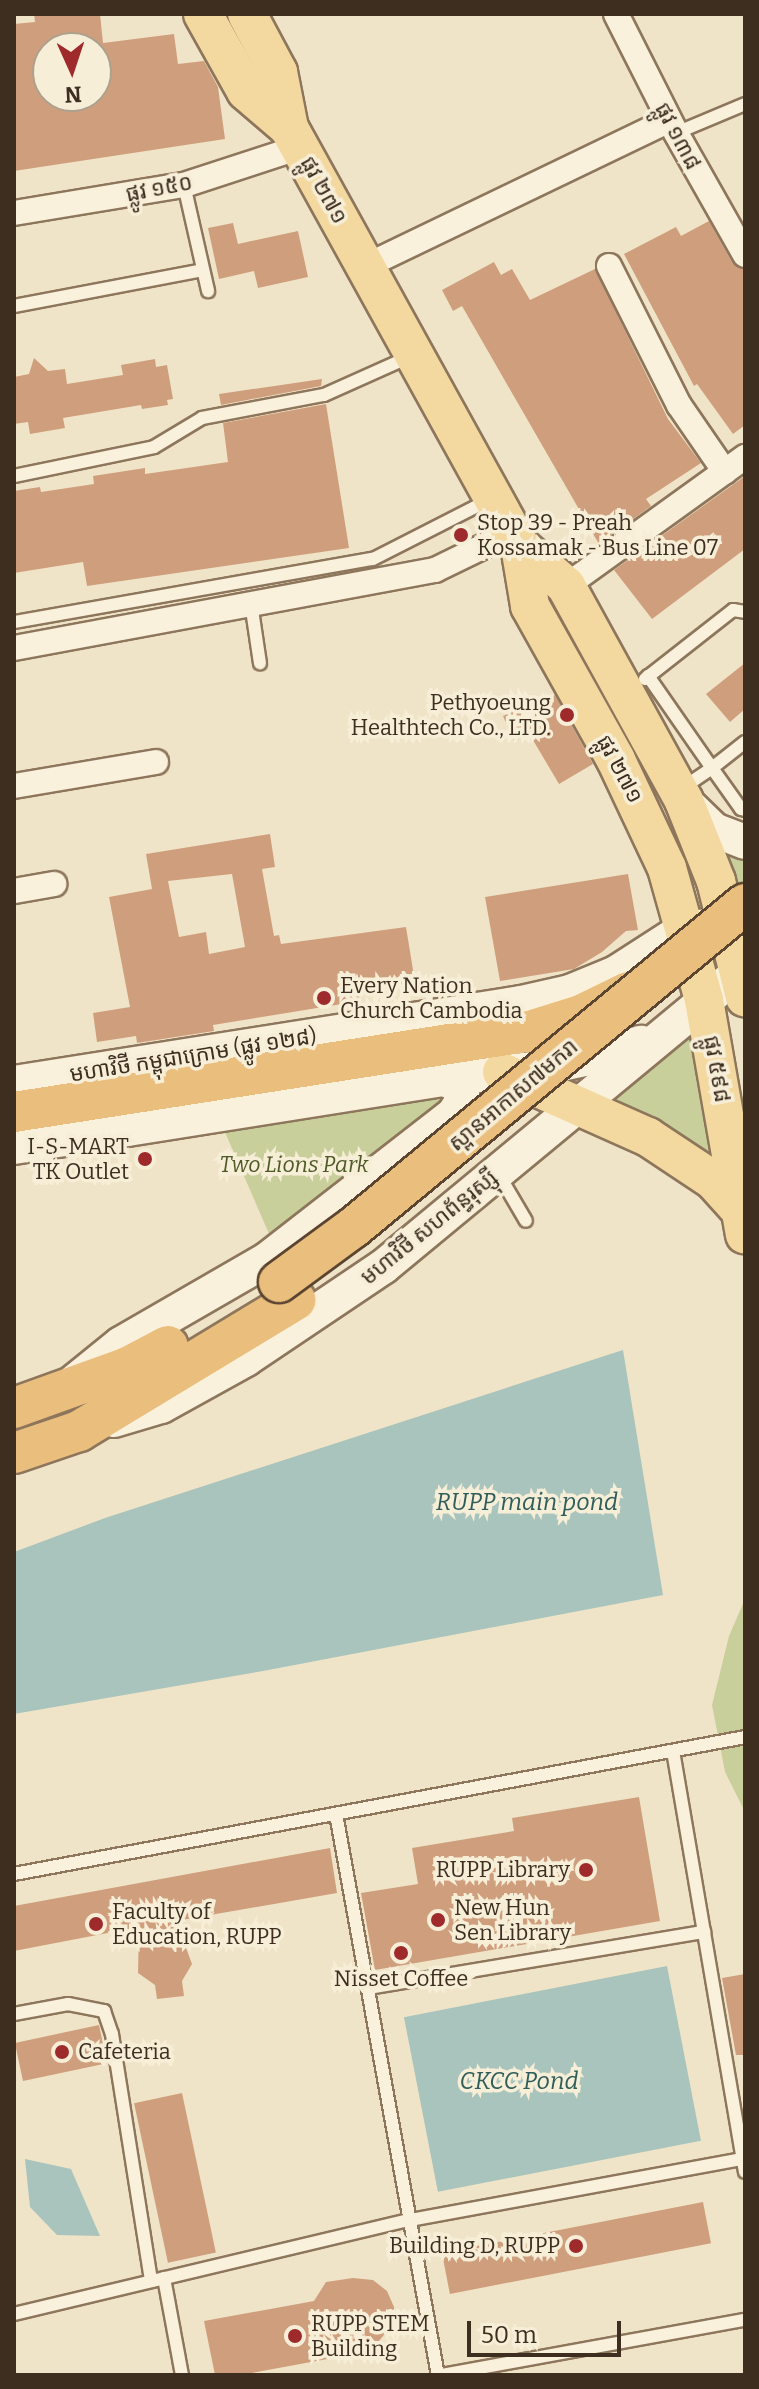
<!DOCTYPE html>
<html>
<head>
<meta charset="utf-8">
<style>
  body { margin:0 }
  #map { position:relative; width:759px; height:2389px; overflow:hidden; background:#f0e4c8; font-family:Bitter,"Noto Sans Khmer",serif }
  div>[style] { position:absolute }
  [style*='--x'] { left:calc(var(--x)*1px); top:calc(var(--y)*1px); width:calc(var(--w)*1px); rotate:calc(var(--a)*1deg) }
  .green>* { inset:0; background:#c9cf9b }
  .water>* { inset:0; background:#a9c4bc; transform-origin:0 0 }
  .building>* { inset:0; background:#cf9f7d; transform-origin:0 0 }
  .roads { filter:drop-shadow(2px 0 #8d765c) drop-shadow(-2px 0 #8d765c) drop-shadow(0 2px #8d765c) drop-shadow(0 -2px #8d765c) }
  .service>* { height:12px; margin:-6px; padding:0 6px; transform-origin:6px; border-radius:6px; background:#faf1dc }
  .minor>* { height:24px; margin:-12px; padding:0 12px; transform-origin:12px; border-radius:12px; background:#faf1dc }
  .secondary>* { height:34px; margin:-17px; padding:0 17px; transform-origin:17px; border-radius:17px; background:#faf1dc }
  .primary>* { height:38px; margin:-19px; padding:0 19px; transform-origin:19px; border-radius:19px; background:#f3d9a0 }
  .trunk>* { height:40px; margin:-20px; padding:0 20px; transform-origin:20px; border-radius:20px; background:#eabe7c }
  .bridges { filter:drop-shadow(2px 0 #5b4430) drop-shadow(-2px 0 #5b4430) drop-shadow(0 2px #5b4430) drop-shadow(0 -2px #5b4430) }
  .trunk-bridge>* { height:40px; margin:-20px; padding:0 20px; transform-origin:20px; border-radius:20px; background:#eabe7c }
  .dots>* { width:22px; height:22px; translate:-50% -50%; box-sizing:border-box; border:4px solid #f7eed8; border-radius:50% }
  span { translate:-50% -50%; white-space:nowrap; text-align:center; line-height:1.15; -webkit-text-stroke:7px #f7eed8; paint-order:stroke }
  .street-label { font-size:22px; color:#3d2e20 }
  .poi-label { font-size:22px; color:#3d2e20 }
  .left { translate:0 -50%; text-align:left }
  .right { translate:-100% -50%; text-align:right }
  .park-label { font-size:22px; color:#4d5a26; font-style:italic }
  .water-label { font-size:24px; color:#2f5d5a; font-style:italic }
  .frame { position:absolute; inset:0; border:16px solid #3d2e20; pointer-events:none }
  .north { position:absolute; left:32px; top:32px; width:80px; height:80px; box-sizing:border-box; background:#f7eed8; border:2px solid #ada18e; border-radius:50%; rotate:177deg; font-size:22px; font-weight:700; line-height:32px; text-align:center; color:#3d2e20 }
  .north::after { content:''; display:block; margin:auto; width:28px; height:36px; background:#9e2a2b; clip-path:polygon(50% 0,100% 100%,50% 72%,0 100%) }
  .scale { position:absolute; left:467px; top:2321px; width:154px; height:36px; box-sizing:border-box; border:4px solid #3d2e20; border-top:0; padding-left:10px; font-size:24px; line-height:28px; white-space:nowrap; color:#3d2e20; -webkit-text-stroke:6px #f7eed8; paint-order:stroke }
</style>
</head>
<body>
<div id="map">
  <div class="green">
    <i style="clip-path:polygon(710px 840px,745px 854px,745px 945px)"></i>
    <i style="clip-path:polygon(692px 1034px,716px 1160px,657px 1120px,612px 1099px)"></i>
    <i style="clip-path:polygon(451px 1095px,273px 1243px,221px 1123px)"></i>
    <i style="clip-path:polygon(745px 1599px,745px 1812px,725px 1772px,712px 1705px,729px 1636px)"></i>
  </div>
  <div class="water">
    <i style="clip-path:polygon(623px 1350px,663px 1595px,263px 1671px,14px 1714px,14px 1552px,105px 1518px)"></i>
    <i style="left:667px;top:1966px;width:178px;height:268px;rotate:79deg"></i>
    <i style="clip-path:polygon(25px 2159px,71px 2169px,100px 2236px,57px 2235px,30px 2207px)"></i>
  </div>
  <div class="building">
    <i style="clip-path:polygon(evenodd,34px 14px,100px 14px,103px 43px,174px 34px,178px 64px,204px 61px,218px 87px,225px 139px,14px 171px,14px 24px,35px 22px,34px 14px,48px 48px,96px 48px,96px 96px,48px 103px,48px 48px)"></i>
    <i style="clip-path:polygon(709px 221px,732px 262px,745px 270px,745px 425px,733px 434px,697px 384px,694px 386px,624px 254px,676px 227px,681px 236px)"></i>
    <i style="clip-path:polygon(233px 223px,238px 244px,298px 231px,308px 277px,258px 288px,254px 271px,219px 279px,208px 228px)"></i>
    <i style="clip-path:polygon(494px 262px,501px 275px,512px 269px,530px 300px,595px 269px,668px 419px,701px 463px,646px 499px,651px 506px,599px 544px,462px 306px,453px 311px,442px 290px)"></i>
    <i style="clip-path:polygon(34px 358px,48px 371px,65px 369px,67px 384px,123px 375px,121px 365px,155px 359px,156px 367px,167px 365px,173px 399px,167px 400px,168px 405px,142px 409px,141px 405px,63px 418px,65px 428px,30px 434px,28px 422px,14px 424px,14px 377px,29px 374px)"></i>
    <i style="clip-path:polygon(322px 379px,321px 386px,221px 405px,219px 394px)"></i>
    <i style="clip-path:polygon(326px 404px,349px 548px,87px 586px,83px 562px,14px 573px,14px 491px,40px 487px,41px 492px,94px 484px,93px 476px,145px 468px,145px 474px,228px 462px,223px 423px)"></i>
    <i style="clip-path:polygon(745px 476px,745px 549px,652px 619px,614px 570px)"></i>
    <i style="clip-path:polygon(745px 663px,745px 709px,730px 722px,706px 694px)"></i>
    <i style="clip-path:polygon(555px 695px,593px 764px,559px 784px,530px 735px,514px 741px,503px 716px)"></i>
    <i style="clip-path:polygon(evenodd,270px 834px,275px 867px,262px 869px,274px 936px,279px 935px,281px 944px,406px 927px,415px 982px,358px 991px,360px 1001px,213px 1025px,214px 1031px,137px 1043px,136px 1036px,97px 1042px,93px 1013px,130px 1007px,109px 897px,152px 889px,146px 854px,270px 834px,232px 874px,245px 947px,209px 954px,206px 932px,179px 937px,168px 881px,232px 874px)"></i>
    <i style="clip-path:polygon(628px 874px,638px 930px,626px 931px,602px 952px,574px 969px,500px 981px,485px 897px)"></i>
    <i style="clip-path:polygon(639px 1797px,660px 1921px,375px 1970px,361px 1893px,418px 1884px,412px 1848px,514px 1831px,512px 1818px)"></i>
    <i style="clip-path:polygon(330px 1848px,337px 1893px,176px 1921px,192px 1964px,182px 1981px,184px 1996px,157px 1999px,155px 1985px,138px 1973px,139px 1927px,14px 1951px,14px 1906px)"></i>
    <i style="clip-path:polygon(745px 1974px,745px 2055px,736px 2055px,722px 1978px)"></i>
    <i style="left:99px;top:2025px;width:39px;height:86px;rotate:78deg"></i>
    <i style="left:182px;top:2093px;width:163px;height:49px;rotate:78deg"></i>
    <i style="left:703px;top:2202px;width:42px;height:266px;rotate:79deg"></i>
    <i style="clip-path:polygon(353px 2278px,373px 2280px,387px 2291px,394px 2307px,395px 2321px,371px 2351px,241px 2375px,215px 2375px,204px 2321px,314px 2301px,326px 2282px)"></i>
  </div>
  <div class="roads">
    <div class="service">
      <i style="--x:676;--y:133;--w:75;--a:-22.8"></i>
      <i style="--x:184;--y:185;--w:109;--a:77.2"></i>
      <i style="--x:14;--y:306;--w:192;--a:-10.8"></i>
      <i style="--x:14;--y:476;--w:143;--a:-11.7"></i>
      <i style="--x:154;--y:447;--w:56;--a:-31.1"></i>
      <i style="--x:202;--y:418;--w:124;--a:-10.7"></i>
      <i style="--x:324;--y:395;--w:93;--a:-24.1"></i>
      <i style="--x:251;--y:603;--w:61;--a:81.5"></i>
      <i style="--x:14;--y:622;--w:364;--a:-10"></i>
      <i style="--x:373;--y:559;--w:132;--a:-27"></i>
      <i style="--x:648;--y:676;--w:112;--a:55.2"></i>
      <i style="--x:712;--y:768;--w:42;--a:-38.2"></i>
      <i style="--x:645;--y:679;--w:112;--a:-38.1"></i>
      <i style="--x:733;--y:610;--w:12;--a:9"></i>
      <i style="--x:681;--y:789;--w:37;--a:-34"></i>
      <i style="--x:712;--y:768;--w:50;--a:54.7"></i>
      <i style="--x:741;--y:809;--w:4;--a:14"></i>
      <i style="--x:499;--y:1175;--w:53;--a:59.6"></i>
      <i style="--x:673;--y:1751;--w:427;--a:80.3"></i>
      <i style="--x:336;--y:1814;--w:570;--a:79.7"></i>
      <i style="--x:14;--y:1874;--w:744;--a:-10.61"></i>
      <i style="--x:368;--y:1988;--w:341;--a:-9.5"></i>
      <i style="--x:14;--y:2014;--w:55;--a:-10.5"></i>
      <i style="--x:68;--y:2004;--w:37;--a:11"></i>
      <i style="--x:104;--y:2011;--w:24;--a:71"></i>
      <i style="--x:112;--y:2034;--w:250;--a:81"></i>
      <i style="--x:164;--y:2278;--w:99;--a:79.5"></i>
      <i style="--x:14;--y:2314;--w:407;--a:-13.4"></i>
      <i style="--x:410;--y:2220;--w:339;--a:-10.4"></i>
      <i style="--x:441;--y:2375;--w:309;--a:-10.3"></i>
    </div>
    <div class="minor">
      <i style="--x:616;--y:14;--w:133;--a:63.2"></i>
      <i style="--x:676;--y:133;--w:140;--a:60.5"></i>
      <i style="--x:14;--y:213;--w:172;--a:-9.4"></i>
      <i style="--x:184;--y:185;--w:122;--a:-18.1"></i>
      <i style="--x:366;--y:266;--w:336;--a:-25.7"></i>
      <i style="--x:609;--y:266;--w:156;--a:63.3"></i>
      <i style="--x:679;--y:405;--w:81;--a:55.5"></i>
      <i style="--x:566;--y:586;--w:221;--a:-35.8"></i>
      <i style="--x:14;--y:648;--w:428;--a:-10.5"></i>
      <i style="--x:435;--y:570;--w:87;--a:-26"></i>
      <i style="--x:14;--y:786;--w:144;--a:-9.6"></i>
      <i style="--x:14;--y:891;--w:41;--a:-9.9"></i>
    </div>
    <div class="secondary">
      <i style="--x:684;--y:801;--w:42;--a:44"></i>
      <i style="--x:714;--y:830;--w:33;--a:21"></i>
      <i style="--x:14;--y:1083;--w:513;--a:-8.97"></i>
      <i style="--x:521;--y:1003;--w:50;--a:-12.7"></i>
      <i style="--x:570;--y:992;--w:50;--a:-22.4"></i>
      <i style="--x:616;--y:973;--w:83;--a:-32.7"></i>
      <i style="--x:686;--y:928;--w:22;--a:-5"></i>
      <i style="--x:14;--y:1147;--w:436;--a:-9"></i>
      <i style="--x:445;--y:1079;--w:104;--a:-6.6"></i>
      <i style="--x:548;--y:1067;--w:56;--a:-12.3"></i>
      <i style="--x:603;--y:1055;--w:40;--a:-18"></i>
      <i style="--x:74;--y:1382;--w:60;--a:-39"></i>
      <i style="--x:121;--y:1344;--w:170;--a:-30"></i>
      <i style="--x:268;--y:1259;--w:236;--a:-37.9"></i>
      <i style="--x:454;--y:1114;--w:13;--a:-58"></i>
      <i style="--x:461;--y:1103;--w:10;--a:-84"></i>
      <i style="--x:462;--y:1093;--w:11;--a:-124"></i>
      <i style="--x:456;--y:1084;--w:12;--a:-156"></i>
      <i style="--x:114;--y:1420;--w:49;--a:-16.6"></i>
      <i style="--x:161;--y:1406;--w:97;--a:-28.9"></i>
      <i style="--x:246;--y:1359;--w:165;--a:-33.9"></i>
      <i style="--x:383;--y:1267;--w:470;--a:-39.6"></i>
    </div>
    <div class="primary">
      <i style="--x:203;--y:14;--w:88;--a:60.8"></i>
      <i style="--x:246;--y:91;--w:57;--a:40.7"></i>
      <i style="--x:247;--y:14;--w:66;--a:61.9"></i>
      <i style="--x:278;--y:72;--w:57;--a:78.9"></i>
      <i style="--x:289;--y:128;--w:478;--a:61.1"></i>
      <i style="--x:520;--y:546;--w:61;--a:80.5"></i>
      <i style="--x:530;--y:606;--w:176;--a:60.8"></i>
      <i style="--x:616;--y:760;--w:119;--a:64.7"></i>
      <i style="--x:667;--y:868;--w:137;--a:74.3"></i>
      <i style="--x:704;--y:1000;--w:238;--a:80.1"></i>
      <i style="--x:520;--y:546;--w:61;--a:41"></i>
      <i style="--x:566;--y:586;--w:245;--a:61.2"></i>
      <i style="--x:684;--y:801;--w:86;--a:68.2"></i>
      <i style="--x:716;--y:881;--w:120;--a:76"></i>
      <i style="--x:502;--y:1072;--w:160;--a:24"></i>
      <i style="--x:648;--y:1137;--w:78;--a:33.5"></i>
      <i style="--x:713;--y:1180;--w:42;--a:47.9"></i>
    </div>
    <div class="trunk">
      <i style="--x:14;--y:1112;--w:518;--a:-8.88"></i>
      <i style="--x:526;--y:1032;--w:58;--a:-17.2"></i>
      <i style="--x:581;--y:1015;--w:52;--a:-26.1"></i>
      <i style="--x:14;--y:1408;--w:121;--a:-19.8"></i>
      <i style="--x:128;--y:1367;--w:45;--a:-27.7"></i>
      <i style="--x:14;--y:1453;--w:69;--a:-18.7"></i>
      <i style="--x:79;--y:1431;--w:253;--a:-31.2"></i>
    </div>
  </div>
  <div class="bridges">
    <div class="trunk-bridge">
      <i style="--x:279;--y:1282;--w:93;--a:-36.3"></i>
      <i style="--x:354;--y:1227;--w:507;--a:-39.56"></i>
    </div>
  </div>
  <div class="dots">
    <i style="left:461px;top:535px;background:#9e2a2b"></i>
    <i style="left:567px;top:715px;background:#9e2a2b"></i>
    <i style="left:324px;top:998px;background:#9e2a2b"></i>
    <i style="left:145px;top:1159px;background:#9e2a2b"></i>
    <i style="left:586px;top:1870px;background:#9e2a2b"></i>
    <i style="left:438px;top:1920px;background:#9e2a2b"></i>
    <i style="left:96px;top:1924px;background:#9e2a2b"></i>
    <i style="left:401px;top:1953px;background:#9e2a2b"></i>
    <i style="left:62px;top:2052px;background:#9e2a2b"></i>
    <i style="left:576px;top:2246px;background:#9e2a2b"></i>
    <i style="left:295px;top:2336px;background:#9e2a2b"></i>
  </div>
  <div class="street-label">
    <span style="left:678px;top:136px;rotate:62deg">ផ្លូវ ១៣៨</span>
    <span style="left:159px;top:188px;rotate:-11deg">ផ្លូវ ១៥០</span>
    <span style="left:324px;top:190px;rotate:61deg">ផ្លូវ ២៧១</span>
    <span style="left:620px;top:769px;rotate:62deg">ផ្លូវ ២៧១</span>
    <span style="left:193px;top:1055px;rotate:-9deg">មហាវិថី កម្ពុជាក្រោម (ផ្លូវ ១២៨)</span>
    <span style="left:717px;top:1069px;rotate:80deg">ផ្លូវ ៥៩៨</span>
    <span style="left:513px;top:1095px;rotate:-40deg">ស្ពានអាកាស៧មករា</span>
    <span style="left:429px;top:1227px;rotate:-39deg">មហាវិថី សហព័ន្ធរុស្ស៊ី</span>
  </div>
  <div class="poi-label">
    <span class="left" style="left:477px;top:535px">Stop 39 - Preah<br>Kossamak - Bus Line 07</span>
    <span class="right" style="left:551px;top:715px">Pethyoeung<br>Healthtech Co., LTD.</span>
    <span class="left" style="left:340px;top:998px">Every Nation<br>Church Cambodia</span>
    <span class="right" style="left:129px;top:1159px">I-S-MART<br>TK Outlet</span>
    <span class="right" style="left:570px;top:1870px">RUPP Library</span>
    <span class="left" style="left:454px;top:1920px">New Hun<br>Sen Library</span>
    <span class="left" style="left:112px;top:1924px">Faculty of<br>Education, RUPP</span>
    <span style="left:401px;top:1979px">Nisset Coffee</span>
    <span class="left" style="left:78px;top:2052px">Cafeteria</span>
    <span class="right" style="left:560px;top:2246px">Building D, RUPP</span>
    <span class="left" style="left:311px;top:2336px">RUPP STEM<br>Building</span>
  </div>
  <div class="park-label">
    <span style="left:294px;top:1165px">Two Lions Park</span>
  </div>
  <div class="water-label">
    <span style="left:527px;top:1503px">RUPP main pond</span>
    <span style="left:519px;top:2082px">CKCC Pond</span>
  </div>
  <div class="frame"></div>
  <div class="north">N</div>
  <div class="scale">50 m</div>
</div>
</body>
</html>
